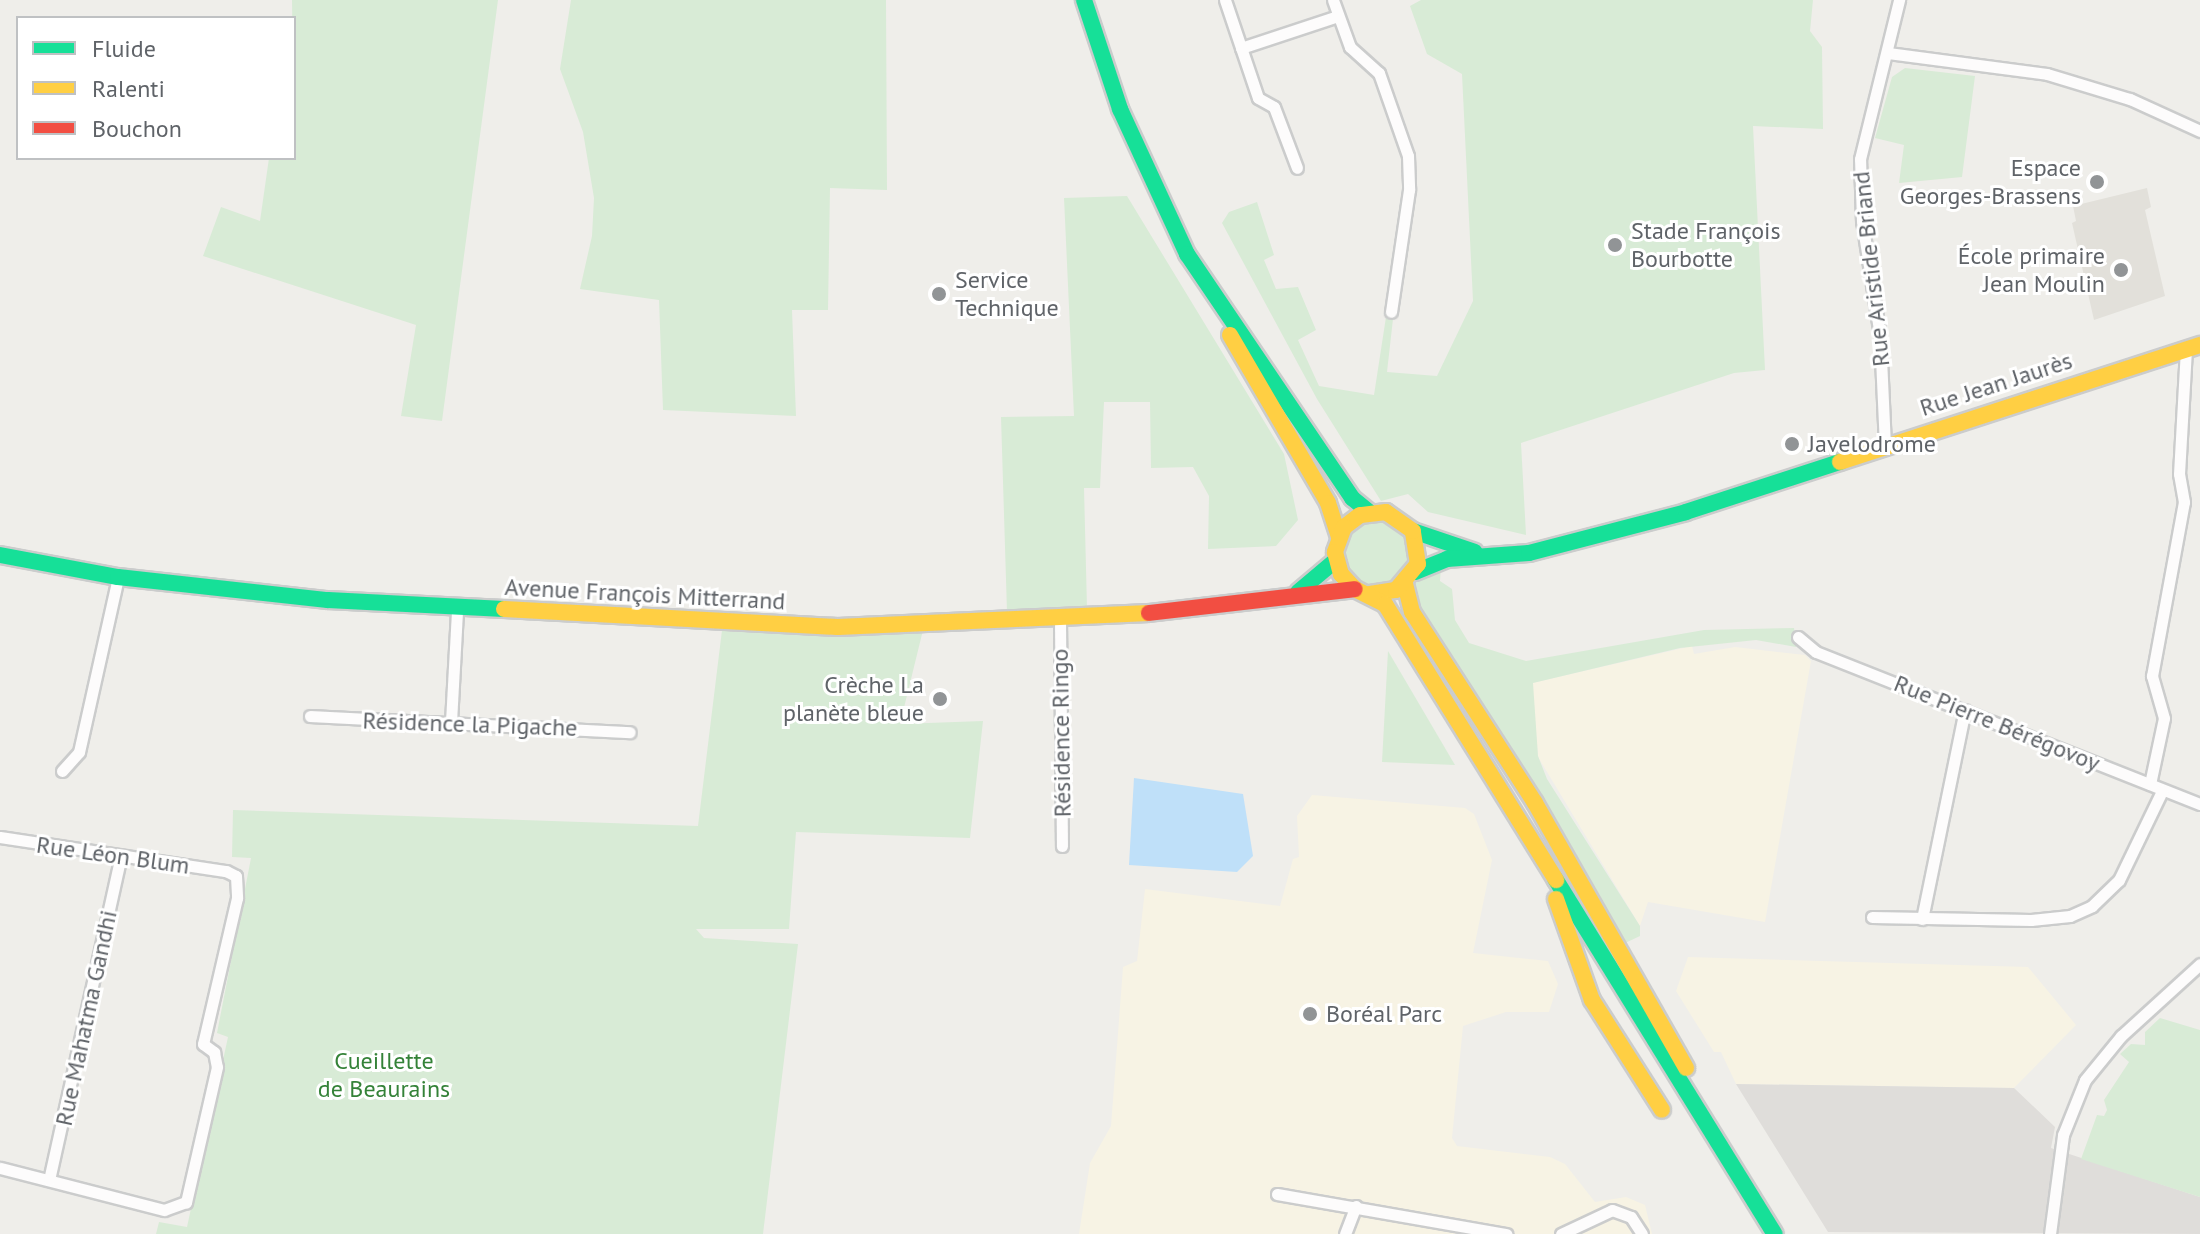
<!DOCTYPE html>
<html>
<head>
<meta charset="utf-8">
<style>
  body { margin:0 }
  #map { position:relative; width:2200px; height:1234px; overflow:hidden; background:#efeeea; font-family:"PT Sans",sans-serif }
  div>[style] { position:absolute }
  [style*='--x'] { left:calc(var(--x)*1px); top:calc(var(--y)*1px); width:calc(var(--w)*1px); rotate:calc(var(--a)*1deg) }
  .commercial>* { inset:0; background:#f7f3e4 }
  .industrial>* { inset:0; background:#dfddda }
  .education>* { inset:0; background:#e2e0da }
  .green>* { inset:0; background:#d8ebd6 }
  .round { border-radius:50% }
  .water>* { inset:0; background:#bfe0f9 }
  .roads { filter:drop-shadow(2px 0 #cbcccc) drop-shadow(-2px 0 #cbcccc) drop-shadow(0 2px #cbcccc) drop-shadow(0 -2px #cbcccc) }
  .street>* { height:11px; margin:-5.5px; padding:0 5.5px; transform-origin:5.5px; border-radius:5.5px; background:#fdfcfc }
  .fast>* { height:16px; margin:-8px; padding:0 8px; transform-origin:8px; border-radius:8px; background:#16e098 }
  .slow>* { height:16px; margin:-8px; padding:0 8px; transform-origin:8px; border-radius:8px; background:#ffcf43 }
  .jam>* { height:16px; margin:-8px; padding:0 8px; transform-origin:8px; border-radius:8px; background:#f24e42 }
  .dots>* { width:22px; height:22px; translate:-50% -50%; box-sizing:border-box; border:4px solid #fff; border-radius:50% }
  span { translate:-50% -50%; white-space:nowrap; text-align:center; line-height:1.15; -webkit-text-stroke:6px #fff; paint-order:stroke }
  .poi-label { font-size:24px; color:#5f6368 }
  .right { translate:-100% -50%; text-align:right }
  .left { translate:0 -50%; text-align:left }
  .street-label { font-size:24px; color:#5f6368 }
  .park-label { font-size:24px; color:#348238 }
  .legend { position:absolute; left:16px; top:16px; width:280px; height:144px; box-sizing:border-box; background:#fff; border:2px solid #bfc1c3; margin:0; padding:10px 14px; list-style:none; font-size:24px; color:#5f6368 }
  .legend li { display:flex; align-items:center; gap:16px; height:40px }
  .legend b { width:40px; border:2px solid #bfc1c3 }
</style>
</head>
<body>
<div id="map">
  <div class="commercial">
    <i style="clip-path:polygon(1692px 646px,1694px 654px,1735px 647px,1805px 655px,1811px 661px,1765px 922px,1648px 902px,1640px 926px,1538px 757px,1532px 683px)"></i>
    <i style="clip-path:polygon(1312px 795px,1465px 808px,1474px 814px,1492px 860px,1473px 953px,1548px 961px,1558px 984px,1549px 1012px,1506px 1012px,1463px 1026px,1452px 1138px,1457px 1146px,1550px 1157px,1565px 1164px,1595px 1202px,1626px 1197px,1645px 1205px,1652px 1234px,1079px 1234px,1090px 1163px,1111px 1126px,1123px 967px,1137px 961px,1145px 889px,1280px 906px,1293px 859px,1299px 857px,1297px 816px)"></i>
    <i style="clip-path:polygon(1688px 957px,2028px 967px,2076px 1025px,2014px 1088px,1736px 1084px,1721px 1052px,1714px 1052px,1676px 991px)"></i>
  </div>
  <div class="industrial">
    <i style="clip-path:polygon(1736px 1084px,2014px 1088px,2055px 1127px,2051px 1148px,2200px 1197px,2200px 1234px,1828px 1232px)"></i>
  </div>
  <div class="education">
    <i style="clip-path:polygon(2147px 188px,2151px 207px,2145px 210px,2165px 296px,2094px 320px,2072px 223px,2076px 221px,2073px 206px)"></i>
  </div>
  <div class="green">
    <i style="clip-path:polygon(292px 0,498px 0,442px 421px,401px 416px,416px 325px,203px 256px,221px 207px,260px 221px,269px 158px,294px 158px)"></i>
    <i style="clip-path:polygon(571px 0,886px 0,887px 190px,830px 188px,828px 310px,792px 310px,796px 416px,663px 410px,659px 300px,580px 289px,592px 236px,594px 198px,583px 132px,560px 69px)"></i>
    <i style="clip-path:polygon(1421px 0,1813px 0,1810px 31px,1822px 47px,1823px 129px,1753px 126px,1765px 370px,1734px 373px,1521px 443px,1526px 535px,1428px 512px,1408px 494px,1381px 501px,1317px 399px,1222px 223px,1229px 212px,1257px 202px,1274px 255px,1264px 260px,1276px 289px,1298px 287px,1316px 330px,1298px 340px,1319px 386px,1374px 395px,1386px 317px,1393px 319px,1387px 372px,1437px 376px,1473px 301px,1462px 74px,1427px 54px,1410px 6px)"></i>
    <i style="clip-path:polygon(1905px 68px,1975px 76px,1962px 177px,1899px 183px,1904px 145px,1875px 138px,1892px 77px)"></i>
    <i style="clip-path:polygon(1127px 196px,1284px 454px,1298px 520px,1276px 546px,1208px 549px,1209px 496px,1193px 467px,1151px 468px,1150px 402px,1104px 402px,1100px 488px,1084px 488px,1087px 607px,1007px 612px,1001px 417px,1074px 416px,1064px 198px)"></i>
    <i class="round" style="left:1344px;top:520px;width:66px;height:66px"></i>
    <i style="clip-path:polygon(1441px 566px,1440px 581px,1452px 589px,1455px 620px,1469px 643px,1526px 661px,1704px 630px,1794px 628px,1796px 647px,1756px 640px,1680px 648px,1533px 683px,1538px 756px,1547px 779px,1640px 926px,1640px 936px,1623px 944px,1421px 614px,1413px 594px,1416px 583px)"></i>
    <i style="clip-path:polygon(723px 622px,924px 626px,900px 724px,983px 721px,970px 838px,796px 832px,789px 929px,696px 929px,704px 938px,798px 944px,763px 1234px,156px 1234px,159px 1222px,187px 1227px,228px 1037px,217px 1033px,251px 858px,232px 857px,233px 810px,698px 826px)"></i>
    <i style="clip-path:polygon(1388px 651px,1455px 765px,1382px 762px)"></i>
    <i style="clip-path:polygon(2160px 1018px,2200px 1030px,2200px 1197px,2081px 1159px,2097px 1115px,2104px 1116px,2107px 1110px,2104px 1100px,2129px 1062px,2120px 1054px,2131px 1044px,2145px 1045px,2145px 1032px)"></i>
  </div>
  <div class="water">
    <i style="clip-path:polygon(1134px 778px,1243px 794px,1253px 856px,1237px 872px,1129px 865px)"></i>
  </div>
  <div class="roads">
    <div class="street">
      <i style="--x:1225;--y:0;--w:103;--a:71.4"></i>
      <i style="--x:1258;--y:98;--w:18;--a:29"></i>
      <i style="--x:1274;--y:107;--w:65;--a:69.3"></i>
      <i style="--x:1333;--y:0;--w:50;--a:70.1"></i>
      <i style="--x:1350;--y:47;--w:39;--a:42"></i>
      <i style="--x:1379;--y:73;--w:88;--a:70.7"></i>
      <i style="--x:1408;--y:156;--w:34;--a:88"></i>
      <i style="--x:1409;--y:190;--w:123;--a:98.4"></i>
      <i style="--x:1241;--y:48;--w:102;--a:-18.3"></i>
      <i style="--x:1888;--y:53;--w:160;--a:7.5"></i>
      <i style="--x:2047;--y:74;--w:87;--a:16.8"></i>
      <i style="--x:2130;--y:99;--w:77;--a:24.6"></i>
      <i style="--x:1885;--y:446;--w:110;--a:-92.6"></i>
      <i style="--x:1880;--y:336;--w:116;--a:-98.9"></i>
      <i style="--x:1862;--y:221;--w:62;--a:-91.8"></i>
      <i style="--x:1860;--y:159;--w:164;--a:-76.2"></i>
      <i style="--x:1060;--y:620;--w:226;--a:89.5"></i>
      <i style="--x:1798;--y:637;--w:23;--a:40"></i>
      <i style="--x:1816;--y:652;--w:413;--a:21.6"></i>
      <i style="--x:310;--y:716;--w:320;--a:2.9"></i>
      <i style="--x:451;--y:722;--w:112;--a:-86.9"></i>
      <i style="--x:62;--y:771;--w:25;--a:-48"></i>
      <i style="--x:79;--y:752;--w:179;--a:-77.4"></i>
      <i style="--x:2150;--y:784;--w:67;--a:-78"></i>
      <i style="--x:2164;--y:718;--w:44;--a:-105.9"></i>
      <i style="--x:2152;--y:676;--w:177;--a:-79.6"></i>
      <i style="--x:2184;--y:502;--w:28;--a:-100"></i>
      <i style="--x:2179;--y:474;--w:125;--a:-86.8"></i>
      <i style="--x:0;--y:837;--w:229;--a:8.6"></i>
      <i style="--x:226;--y:871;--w:11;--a:27"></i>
      <i style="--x:236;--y:876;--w:22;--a:87"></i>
      <i style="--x:237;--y:898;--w:150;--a:103.1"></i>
      <i style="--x:203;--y:1044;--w:14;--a:36"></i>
      <i style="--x:214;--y:1052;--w:15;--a:79"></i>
      <i style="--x:217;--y:1067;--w:139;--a:102.9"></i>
      <i style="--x:186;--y:1202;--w:23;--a:160"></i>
      <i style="--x:164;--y:1210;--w:169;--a:-165.6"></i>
      <i style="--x:1872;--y:917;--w:159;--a:1.1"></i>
      <i style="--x:2031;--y:920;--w:39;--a:-6"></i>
      <i style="--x:2070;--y:916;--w:24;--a:-24"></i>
      <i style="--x:2092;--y:906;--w:37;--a:-44"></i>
      <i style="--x:2119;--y:880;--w:99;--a:-64.2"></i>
      <i style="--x:1922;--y:919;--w:213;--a:-78.4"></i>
      <i style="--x:49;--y:1180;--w:332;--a:-77.5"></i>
      <i style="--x:1277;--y:1194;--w:233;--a:9.9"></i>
      <i style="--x:1345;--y:1234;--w:30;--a:-69"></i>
      <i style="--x:1561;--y:1234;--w:56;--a:-25.2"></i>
      <i style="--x:1612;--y:1210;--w:20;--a:20"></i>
      <i style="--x:1631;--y:1217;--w:20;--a:57"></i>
      <i style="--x:2050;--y:1234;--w:100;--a:-82.5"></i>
      <i style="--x:2063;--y:1135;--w:59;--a:-68.2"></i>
      <i style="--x:2085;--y:1080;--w:57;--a:-50.7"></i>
      <i style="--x:2121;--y:1036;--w:107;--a:-42.3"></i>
    </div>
    <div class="fast">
      <i style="--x:1084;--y:0;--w:115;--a:71.7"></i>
      <i style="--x:1120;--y:109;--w:160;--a:65.2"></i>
      <i style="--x:1187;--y:254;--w:295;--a:55.9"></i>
      <i style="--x:1352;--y:498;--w:22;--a:39"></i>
      <i style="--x:1413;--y:531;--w:65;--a:18.7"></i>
      <i style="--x:0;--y:555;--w:120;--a:10.6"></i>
      <i style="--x:118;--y:577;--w:211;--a:6.3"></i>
      <i style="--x:328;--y:600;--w:176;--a:2.9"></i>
      <i style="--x:1415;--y:572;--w:35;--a:-22"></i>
      <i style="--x:1447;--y:559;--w:82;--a:-4.2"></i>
      <i style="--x:1529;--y:553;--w:162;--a:-14.6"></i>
      <i style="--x:1686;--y:512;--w:162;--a:-18"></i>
      <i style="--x:1298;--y:592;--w:50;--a:-40.1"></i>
      <i style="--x:1556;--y:880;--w:416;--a:58.3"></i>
    </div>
    <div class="slow">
      <i style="--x:1230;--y:335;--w:194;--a:59.7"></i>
      <i style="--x:1328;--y:503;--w:35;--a:72"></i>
      <i style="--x:1840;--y:462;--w:379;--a:-18"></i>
      <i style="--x:1405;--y:584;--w:29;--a:76"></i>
      <i style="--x:1412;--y:612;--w:227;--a:57.2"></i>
      <i style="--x:1535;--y:803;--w:305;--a:60.3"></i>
      <i style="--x:1370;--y:594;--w:26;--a:-9"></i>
      <i style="--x:1396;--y:590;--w:34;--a:-50"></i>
      <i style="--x:1418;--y:564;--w:33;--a:-99"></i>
      <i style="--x:1413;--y:531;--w:33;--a:-145"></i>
      <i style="--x:1386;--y:512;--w:26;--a:173"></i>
      <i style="--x:1360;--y:515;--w:20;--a:143"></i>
      <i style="--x:1344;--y:527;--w:27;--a:110"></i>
      <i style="--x:1335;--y:552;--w:23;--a:75"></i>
      <i style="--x:1341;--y:574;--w:21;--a:47"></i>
      <i style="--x:1355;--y:589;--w:34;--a:27"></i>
      <i style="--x:1385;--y:604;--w:325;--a:58.2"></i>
      <i style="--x:504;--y:609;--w:334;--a:3.1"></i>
      <i style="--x:838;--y:627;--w:311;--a:-2.6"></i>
      <i style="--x:1556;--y:899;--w:107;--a:70.4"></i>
      <i style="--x:1592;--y:1000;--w:130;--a:57.5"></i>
    </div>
    <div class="jam">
      <i style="--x:1149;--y:613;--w:207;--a:-6.6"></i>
    </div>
  </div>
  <div class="dots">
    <i style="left:2097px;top:182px;background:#919496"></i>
    <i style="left:1615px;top:245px;background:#919496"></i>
    <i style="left:2121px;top:270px;background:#919496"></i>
    <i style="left:939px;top:294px;background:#919496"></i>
    <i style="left:1792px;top:444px;background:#919496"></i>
    <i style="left:940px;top:699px;background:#919496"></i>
    <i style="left:1310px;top:1014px;background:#919496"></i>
  </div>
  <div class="poi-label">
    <span class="right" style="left:2081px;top:182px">Espace<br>Georges-Brassens</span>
    <span class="left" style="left:1631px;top:245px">Stade François<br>Bourbotte</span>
    <span class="right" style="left:2105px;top:270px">École primaire<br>Jean Moulin</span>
    <span class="left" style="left:955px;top:294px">Service<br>Technique</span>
    <span class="left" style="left:1808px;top:444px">Javelodrome</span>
    <span class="right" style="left:924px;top:699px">Crèche La<br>planète bleue</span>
    <span class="left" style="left:1326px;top:1014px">Boréal Parc</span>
  </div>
  <div class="street-label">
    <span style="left:1871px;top:269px;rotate:-96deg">Rue Aristide Briand</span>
    <span style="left:1996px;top:384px;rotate:-18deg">Rue Jean Jaurès</span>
    <span style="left:645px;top:594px;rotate:3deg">Avenue François Mitterrand</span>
    <span style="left:1997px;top:723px;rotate:22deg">Rue Pierre Bérégovoy</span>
    <span style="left:470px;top:724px;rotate:2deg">Résidence la Pigache</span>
    <span style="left:1061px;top:733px;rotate:-91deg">Résidence Ringo</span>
    <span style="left:113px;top:855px;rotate:8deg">Rue Léon Blum</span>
    <span style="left:86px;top:1018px;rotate:-78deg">Rue Mahatma Gandhi</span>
  </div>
  <div class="park-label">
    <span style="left:384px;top:1075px">Cueillette<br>de Beaurains</span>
  </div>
  <ul class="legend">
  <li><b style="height:10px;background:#16e098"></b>Fluide</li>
  <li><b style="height:10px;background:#ffcf43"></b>Ralenti</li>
  <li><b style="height:10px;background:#f24e42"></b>Bouchon</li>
  </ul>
</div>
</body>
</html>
